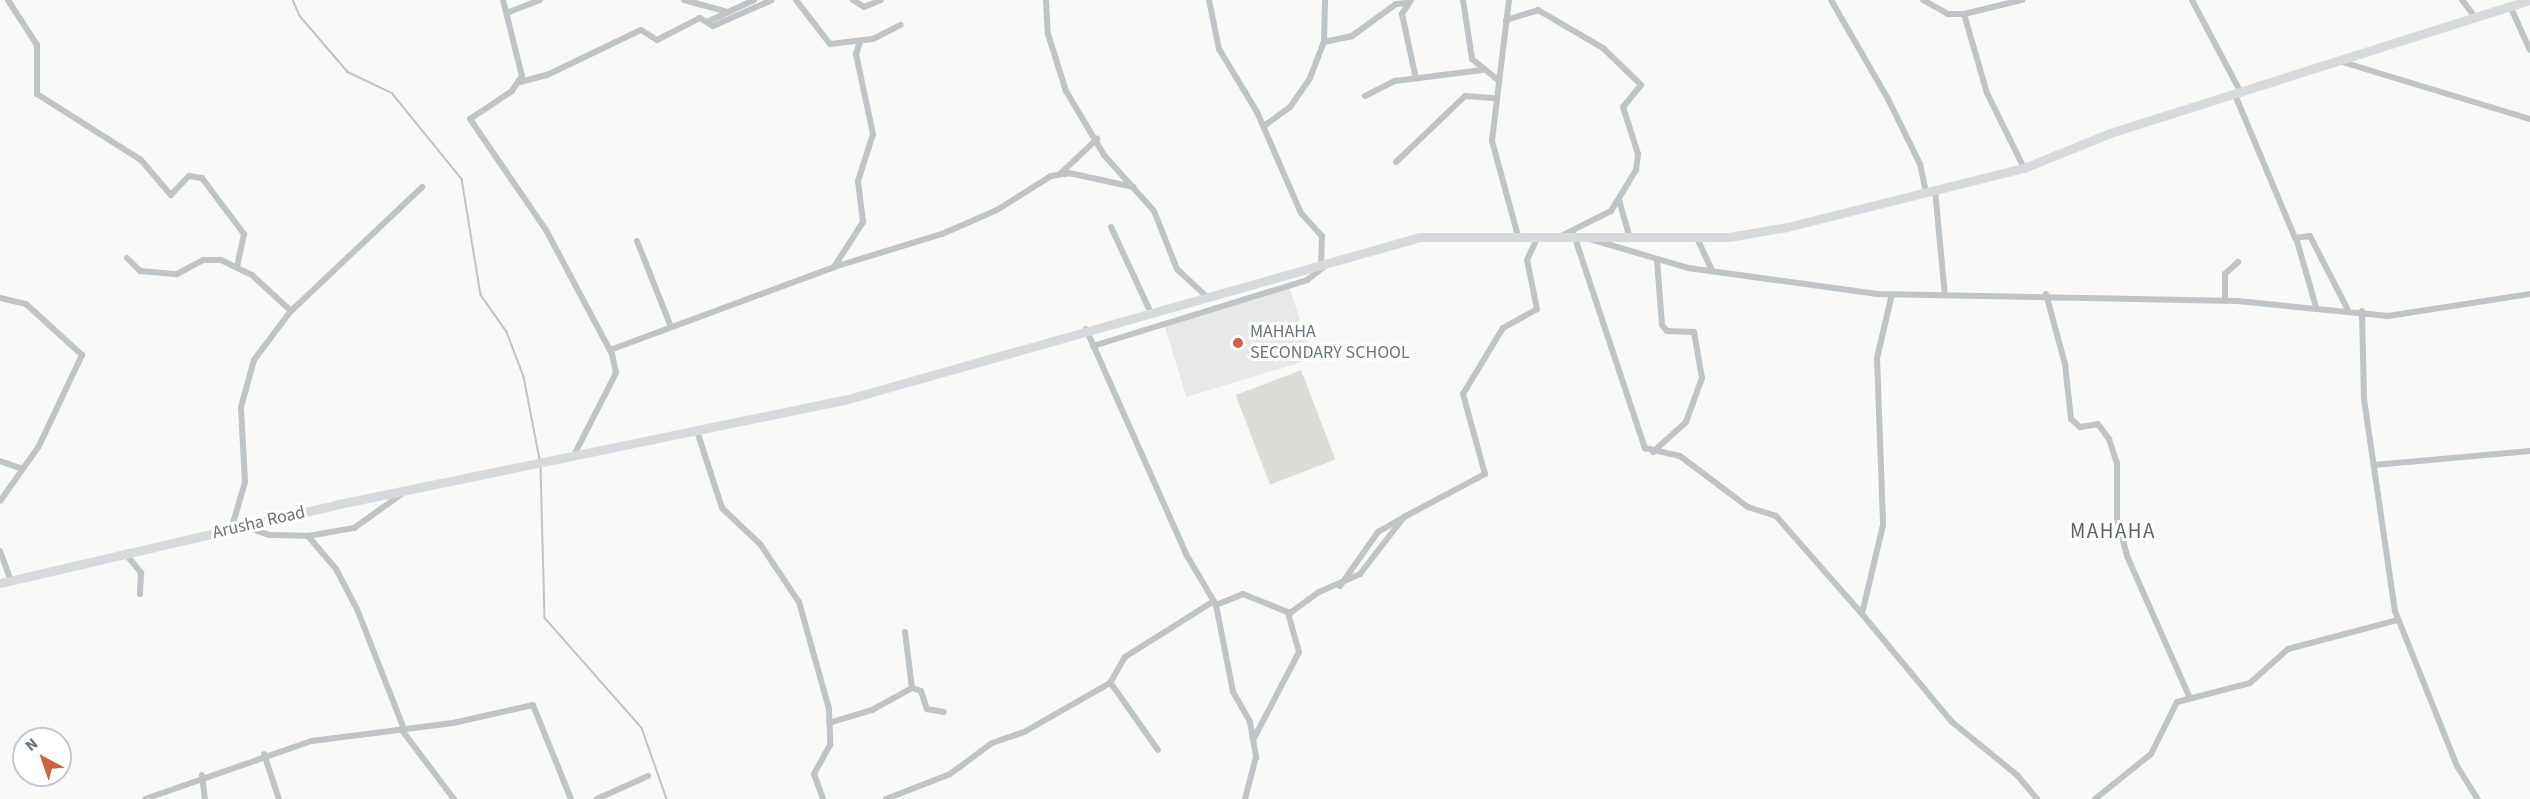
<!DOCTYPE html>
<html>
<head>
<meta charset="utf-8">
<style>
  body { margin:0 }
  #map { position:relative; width:2530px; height:799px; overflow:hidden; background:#f9f9f8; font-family:"Source Sans 3",sans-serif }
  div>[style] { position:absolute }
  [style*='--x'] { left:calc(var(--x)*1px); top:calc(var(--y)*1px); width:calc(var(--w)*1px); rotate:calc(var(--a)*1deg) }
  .built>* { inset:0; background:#e7e8e8; transform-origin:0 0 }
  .green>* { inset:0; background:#daded7; transform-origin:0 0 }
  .stream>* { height:1.5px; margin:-0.75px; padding:0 0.75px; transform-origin:0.75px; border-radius:0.75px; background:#bbc4c8 }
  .street>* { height:6px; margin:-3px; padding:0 3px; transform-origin:3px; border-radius:3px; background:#bfc4c7 }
  .secondary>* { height:9px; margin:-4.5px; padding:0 4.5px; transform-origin:4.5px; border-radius:4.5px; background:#d7dadd }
  .dots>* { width:16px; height:16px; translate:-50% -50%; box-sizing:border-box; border:3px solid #fff; border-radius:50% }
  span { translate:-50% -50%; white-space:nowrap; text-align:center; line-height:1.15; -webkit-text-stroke:6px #fff; paint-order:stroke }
  .poi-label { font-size:18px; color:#67757f }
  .left { translate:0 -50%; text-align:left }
  .street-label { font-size:18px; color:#67757f }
  .quarter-label { font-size:21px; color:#59636b; letter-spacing:1.5px }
  .north { position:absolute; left:12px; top:727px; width:60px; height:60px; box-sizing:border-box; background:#fff; border:2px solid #c2c8cc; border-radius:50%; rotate:320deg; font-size:16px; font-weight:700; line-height:24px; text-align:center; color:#67757f }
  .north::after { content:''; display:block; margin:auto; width:21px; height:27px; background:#cf6243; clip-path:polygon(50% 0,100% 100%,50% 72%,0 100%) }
</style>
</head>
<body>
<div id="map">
  <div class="built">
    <i style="left:1290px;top:288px;width:74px;height:131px;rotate:73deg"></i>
  </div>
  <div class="green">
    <i style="left:1301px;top:370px;width:96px;height:70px;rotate:69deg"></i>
  </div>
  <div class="stream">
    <i style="--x:293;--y:0;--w:17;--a:66"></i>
    <i style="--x:300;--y:16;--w:74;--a:49.4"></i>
    <i style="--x:348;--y:72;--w:49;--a:25.5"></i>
    <i style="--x:392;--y:93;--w:111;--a:50.9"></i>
    <i style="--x:462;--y:179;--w:118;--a:80.7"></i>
    <i style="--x:481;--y:295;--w:45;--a:54.9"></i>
    <i style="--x:507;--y:332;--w:48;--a:69.3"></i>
    <i style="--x:524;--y:377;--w:84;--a:79"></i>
    <i style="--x:541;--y:466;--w:152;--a:88.5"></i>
    <i style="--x:545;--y:618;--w:147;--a:48.6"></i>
    <i style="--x:642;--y:728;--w:75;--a:70.6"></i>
  </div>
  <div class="street">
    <i style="--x:8;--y:0;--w:54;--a:57.2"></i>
    <i style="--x:37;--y:45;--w:49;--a:90"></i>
    <i style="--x:37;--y:94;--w:123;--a:32.4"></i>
    <i style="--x:141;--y:160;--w:46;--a:49.4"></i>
    <i style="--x:171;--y:195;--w:26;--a:-47"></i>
    <i style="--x:189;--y:176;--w:13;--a:9"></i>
    <i style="--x:202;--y:178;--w:70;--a:53.1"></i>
    <i style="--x:244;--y:234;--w:33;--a:102"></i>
    <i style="--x:503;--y:0;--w:78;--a:76"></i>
    <i style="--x:522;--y:76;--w:18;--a:124"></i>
    <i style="--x:512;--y:91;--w:50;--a:146.3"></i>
    <i style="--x:470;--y:119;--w:135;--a:55.6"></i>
    <i style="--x:546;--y:230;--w:140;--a:62"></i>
    <i style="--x:612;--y:354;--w:19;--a:78"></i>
    <i style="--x:616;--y:373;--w:92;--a:117.1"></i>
    <i style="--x:684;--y:0;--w:46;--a:15.3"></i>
    <i style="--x:796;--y:0;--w:56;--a:52.3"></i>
    <i style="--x:830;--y:44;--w:43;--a:-6.6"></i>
    <i style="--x:873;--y:39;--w:31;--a:-27"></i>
    <i style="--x:853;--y:0;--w:13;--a:32"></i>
    <i style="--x:864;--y:7;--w:18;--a:-22"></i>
    <i style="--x:1046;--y:0;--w:34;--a:87"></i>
    <i style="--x:1048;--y:34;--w:60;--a:72.5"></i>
    <i style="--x:1066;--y:91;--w:74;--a:59.3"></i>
    <i style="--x:1104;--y:155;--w:75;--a:48.2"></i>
    <i style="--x:1154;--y:211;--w:62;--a:68.4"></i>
    <i style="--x:1177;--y:269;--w:38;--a:43"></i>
    <i style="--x:1209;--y:0;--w:50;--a:78.5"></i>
    <i style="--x:1219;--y:49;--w:74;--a:58.9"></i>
    <i style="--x:1257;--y:112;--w:110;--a:66.5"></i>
    <i style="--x:1301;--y:213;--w:31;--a:48"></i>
    <i style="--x:1322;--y:236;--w:27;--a:92"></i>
    <i style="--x:1411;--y:0;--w:17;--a:123"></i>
    <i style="--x:1402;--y:14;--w:66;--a:77.8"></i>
    <i style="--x:1463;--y:0;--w:60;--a:81.3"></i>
    <i style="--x:1472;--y:59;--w:33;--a:39"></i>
    <i style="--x:1509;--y:0;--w:142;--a:96.9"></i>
    <i style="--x:1492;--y:141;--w:98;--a:74.7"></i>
    <i style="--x:1831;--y:0;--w:114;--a:60.1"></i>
    <i style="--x:1888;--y:99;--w:72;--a:63.8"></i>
    <i style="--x:1920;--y:164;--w:29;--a:78"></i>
    <i style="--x:1923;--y:0;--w:29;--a:29"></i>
    <i style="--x:1948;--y:14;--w:16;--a:0"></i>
    <i style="--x:1964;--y:14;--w:60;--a:-13.6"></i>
    <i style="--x:2192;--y:0;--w:105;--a:62.2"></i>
    <i style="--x:2462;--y:0;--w:21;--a:53"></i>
    <i style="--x:2510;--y:6;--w:48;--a:65.6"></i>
    <i style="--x:509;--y:12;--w:33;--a:-21"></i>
    <i style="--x:1964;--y:14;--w:82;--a:73.8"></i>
    <i style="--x:1987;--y:93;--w:84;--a:63.7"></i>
    <i style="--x:1506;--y:20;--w:34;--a:-17"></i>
    <i style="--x:1538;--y:10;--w:75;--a:30.3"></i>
    <i style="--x:1603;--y:48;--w:53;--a:44.2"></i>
    <i style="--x:1641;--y:85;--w:28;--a:129"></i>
    <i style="--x:1623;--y:107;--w:49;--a:72.3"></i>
    <i style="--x:1638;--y:154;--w:16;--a:97"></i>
    <i style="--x:1636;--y:170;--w:48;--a:121.4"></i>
    <i style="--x:1611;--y:211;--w:54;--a:153.4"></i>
    <i style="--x:707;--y:22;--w:52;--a:-25.1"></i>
    <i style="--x:1324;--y:42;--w:29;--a:-12"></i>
    <i style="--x:1352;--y:36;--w:54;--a:-36"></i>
    <i style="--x:1396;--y:4;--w:12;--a:-5"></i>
    <i style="--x:2339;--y:61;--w:200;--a:16.9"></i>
    <i style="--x:520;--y:82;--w:28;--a:-15"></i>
    <i style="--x:547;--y:75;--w:104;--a:-25.6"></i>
    <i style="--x:641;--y:30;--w:19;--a:32"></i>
    <i style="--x:657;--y:40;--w:48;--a:-27.1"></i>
    <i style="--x:700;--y:18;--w:15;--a:32"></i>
    <i style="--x:713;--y:26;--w:64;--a:-23.8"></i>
    <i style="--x:2235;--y:95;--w:155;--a:67.2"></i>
    <i style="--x:2295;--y:238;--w:15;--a:-8"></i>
    <i style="--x:2310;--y:236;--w:81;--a:62.8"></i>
    <i style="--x:1365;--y:96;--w:34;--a:-27"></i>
    <i style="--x:1395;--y:81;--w:88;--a:-7.2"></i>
    <i style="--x:1264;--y:126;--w:32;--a:-36"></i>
    <i style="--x:1290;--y:107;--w:35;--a:-55"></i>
    <i style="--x:1310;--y:78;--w:39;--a:-69"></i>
    <i style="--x:1324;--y:42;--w:42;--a:-88.6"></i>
    <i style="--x:1396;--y:162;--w:95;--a:-43.7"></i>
    <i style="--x:1465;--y:96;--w:31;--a:4"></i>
    <i style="--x:1061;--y:173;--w:50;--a:-43.4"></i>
    <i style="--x:1935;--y:190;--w:106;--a:84.6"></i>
    <i style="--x:1619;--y:200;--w:37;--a:74"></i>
    <i style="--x:1111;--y:227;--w:93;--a:65.1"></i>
    <i style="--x:1574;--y:235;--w:225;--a:71.6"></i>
    <i style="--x:1645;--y:448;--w:36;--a:13"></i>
    <i style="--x:1680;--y:456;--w:85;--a:36.9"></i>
    <i style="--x:1748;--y:507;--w:29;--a:18"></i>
    <i style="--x:1776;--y:516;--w:130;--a:48.7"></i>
    <i style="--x:1696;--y:236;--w:38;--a:65"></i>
    <i style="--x:1590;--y:239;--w:102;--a:16.5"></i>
    <i style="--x:1688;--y:268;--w:191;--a:7.8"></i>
    <i style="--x:1877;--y:294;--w:360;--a:1.1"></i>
    <i style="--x:2237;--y:301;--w:152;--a:5.7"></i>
    <i style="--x:2388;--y:316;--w:144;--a:-8.8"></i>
    <i style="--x:637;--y:241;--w:92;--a:68.4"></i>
    <i style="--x:2297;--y:241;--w:69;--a:73.9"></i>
    <i style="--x:127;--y:258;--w:18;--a:45"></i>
    <i style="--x:140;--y:271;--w:37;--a:5"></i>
    <i style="--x:177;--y:274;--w:30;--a:-28"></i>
    <i style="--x:203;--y:260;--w:18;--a:0"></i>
    <i style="--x:221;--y:260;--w:34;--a:26"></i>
    <i style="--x:252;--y:275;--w:53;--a:42.7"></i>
    <i style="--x:834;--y:267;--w:54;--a:-57.2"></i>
    <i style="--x:863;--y:222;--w:41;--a:-97"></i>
    <i style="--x:858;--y:181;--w:49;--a:-72.3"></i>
    <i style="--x:873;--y:134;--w:82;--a:-102"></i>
    <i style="--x:856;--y:54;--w:13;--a:-72"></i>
    <i style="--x:1892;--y:294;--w:66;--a:103.2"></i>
    <i style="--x:1877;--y:358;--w:167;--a:87.9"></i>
    <i style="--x:1883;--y:525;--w:91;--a:103.3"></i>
    <i style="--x:1862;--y:614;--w:141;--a:50.2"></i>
    <i style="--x:1952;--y:722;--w:84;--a:39.2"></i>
    <i style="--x:2017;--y:775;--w:31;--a:50"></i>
    <i style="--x:2046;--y:294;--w:73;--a:74.8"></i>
    <i style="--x:2065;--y:364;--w:55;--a:83.8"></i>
    <i style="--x:2071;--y:419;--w:12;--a:42"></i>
    <i style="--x:2080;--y:427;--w:18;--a:-9"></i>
    <i style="--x:2098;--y:424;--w:19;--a:54"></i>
    <i style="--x:2109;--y:439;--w:25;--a:72"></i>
    <i style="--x:2117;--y:463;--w:57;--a:90"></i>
    <i style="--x:2117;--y:520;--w:37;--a:74"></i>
    <i style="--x:2127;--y:556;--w:153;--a:66.1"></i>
    <i style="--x:0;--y:298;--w:27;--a:13"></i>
    <i style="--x:26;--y:304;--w:76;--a:42.3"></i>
    <i style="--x:82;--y:355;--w:101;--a:115.3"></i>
    <i style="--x:39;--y:446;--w:67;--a:125.3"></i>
    <i style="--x:2225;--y:301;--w:27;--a:-90"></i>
    <i style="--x:2225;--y:274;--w:18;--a:-43"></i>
    <i style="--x:2362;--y:311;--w:88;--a:88.7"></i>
    <i style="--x:2364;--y:399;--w:214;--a:81.7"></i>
    <i style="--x:2395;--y:611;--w:167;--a:68.2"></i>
    <i style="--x:2457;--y:766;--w:39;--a:58"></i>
    <i style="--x:1086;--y:329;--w:246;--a:66"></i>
    <i style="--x:1186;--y:554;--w:59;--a:59.5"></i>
    <i style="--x:1216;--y:605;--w:89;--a:78.9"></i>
    <i style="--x:1233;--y:692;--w:34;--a:60"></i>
    <i style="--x:1250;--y:722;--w:36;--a:80"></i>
    <i style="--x:1256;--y:757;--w:43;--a:104.7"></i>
    <i style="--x:1093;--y:346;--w:224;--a:-17.1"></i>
    <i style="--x:1307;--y:280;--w:28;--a:-38"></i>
    <i style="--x:610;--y:350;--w:239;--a:-20.3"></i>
    <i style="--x:834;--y:267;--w:113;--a:-17"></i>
    <i style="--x:942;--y:234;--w:60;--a:-23.6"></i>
    <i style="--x:997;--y:210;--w:64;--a:-32.2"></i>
    <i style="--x:1051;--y:176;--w:18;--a:-9"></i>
    <i style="--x:1069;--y:173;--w:66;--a:12.2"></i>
    <i style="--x:697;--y:431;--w:81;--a:72"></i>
    <i style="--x:722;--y:508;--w:52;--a:43.5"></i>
    <i style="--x:760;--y:544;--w:70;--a:56.1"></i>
    <i style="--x:799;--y:602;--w:111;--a:74.3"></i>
    <i style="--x:829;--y:709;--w:36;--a:88"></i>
    <i style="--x:830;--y:745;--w:33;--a:119"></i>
    <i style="--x:814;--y:774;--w:27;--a:70"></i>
    <i style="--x:1653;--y:452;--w:45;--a:-42.3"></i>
    <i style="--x:1686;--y:422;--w:47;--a:-70"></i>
    <i style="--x:1702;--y:378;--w:47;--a:-99.9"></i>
    <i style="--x:1694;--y:332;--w:27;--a:-178"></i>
    <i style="--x:1667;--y:331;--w:8;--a:-130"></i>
    <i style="--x:1662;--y:325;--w:65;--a:-94.4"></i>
    <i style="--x:0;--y:461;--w:24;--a:19"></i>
    <i style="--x:2374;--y:465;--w:157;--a:-5.1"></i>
    <i style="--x:246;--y:527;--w:24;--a:19"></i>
    <i style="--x:269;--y:535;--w:39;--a:1"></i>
    <i style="--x:308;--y:536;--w:47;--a:-9.9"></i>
    <i style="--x:354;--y:528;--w:64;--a:-35.4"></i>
    <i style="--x:231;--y:530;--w:50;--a:-73.7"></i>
    <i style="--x:245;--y:482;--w:75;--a:-93.1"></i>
    <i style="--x:241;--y:407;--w:49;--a:-74.5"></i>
    <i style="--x:254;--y:360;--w:60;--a:-53.1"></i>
    <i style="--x:290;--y:312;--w:182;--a:-43.4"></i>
    <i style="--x:308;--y:536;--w:43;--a:49.7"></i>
    <i style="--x:336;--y:569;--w:45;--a:62.3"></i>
    <i style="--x:357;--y:609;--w:129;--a:68.6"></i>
    <i style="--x:0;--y:551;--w:32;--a:70"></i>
    <i style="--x:125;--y:553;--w:26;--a:51"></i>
    <i style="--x:141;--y:573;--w:21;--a:93"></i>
    <i style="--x:1340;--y:586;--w:66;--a:-54.9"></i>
    <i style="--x:1378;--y:532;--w:28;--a:-30"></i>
    <i style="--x:1216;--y:605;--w:29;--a:-22"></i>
    <i style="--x:1243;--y:594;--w:51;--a:22"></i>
    <i style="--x:1290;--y:613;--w:36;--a:-36"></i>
    <i style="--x:1319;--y:592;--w:45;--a:-23.7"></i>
    <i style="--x:1360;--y:574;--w:72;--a:-52.3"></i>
    <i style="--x:1404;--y:517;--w:92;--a:-28"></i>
    <i style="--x:1485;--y:474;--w:83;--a:-105.4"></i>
    <i style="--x:1463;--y:394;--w:77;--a:-58.8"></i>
    <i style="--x:1503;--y:328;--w:39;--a:-29"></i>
    <i style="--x:1537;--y:309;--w:50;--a:-101.5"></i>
    <i style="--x:1527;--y:260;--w:26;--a:-65"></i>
    <i style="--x:905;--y:632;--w:56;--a:82.9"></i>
    <i style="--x:1110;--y:682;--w:83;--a:54.8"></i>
    <i style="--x:829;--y:723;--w:45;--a:-16.8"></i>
    <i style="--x:872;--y:710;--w:46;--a:-28.8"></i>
    <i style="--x:912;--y:688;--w:9;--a:18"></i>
    <i style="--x:921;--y:691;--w:19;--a:72"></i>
    <i style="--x:927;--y:709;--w:17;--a:10"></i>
    <i style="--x:401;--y:729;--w:88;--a:52.9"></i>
    <i style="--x:1253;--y:740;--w:99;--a:-62.4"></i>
    <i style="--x:1299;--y:652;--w:41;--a:-105.8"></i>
    <i style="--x:264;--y:754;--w:47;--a:71.6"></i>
    <i style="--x:202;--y:775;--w:24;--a:83"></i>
    <i style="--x:145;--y:799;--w:177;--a:-19.2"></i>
    <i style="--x:312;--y:741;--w:142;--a:-7.3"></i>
    <i style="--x:453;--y:723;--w:82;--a:-12.7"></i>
    <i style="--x:533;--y:705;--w:101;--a:68"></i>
    <i style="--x:597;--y:799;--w:56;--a:-24.3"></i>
    <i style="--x:886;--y:799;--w:69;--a:-21.3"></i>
    <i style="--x:950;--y:774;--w:52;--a:-36.4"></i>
    <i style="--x:992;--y:743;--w:36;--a:-19"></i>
    <i style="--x:1026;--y:731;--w:97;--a:-29.7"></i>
    <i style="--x:1110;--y:683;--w:30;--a:-60"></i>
    <i style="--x:1125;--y:657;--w:105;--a:-32.2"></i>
    <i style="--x:2095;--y:799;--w:72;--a:-38.8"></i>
    <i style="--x:2151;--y:754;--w:58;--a:-63.4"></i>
    <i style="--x:2177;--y:702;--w:75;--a:-14.6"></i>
    <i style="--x:2250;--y:683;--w:51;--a:-41.8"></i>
    <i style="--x:2288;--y:649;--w:114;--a:-14.8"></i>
  </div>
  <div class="secondary">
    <i style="--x:0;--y:583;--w:343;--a:-13.1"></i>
    <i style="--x:334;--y:505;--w:525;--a:-11.65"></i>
    <i style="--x:848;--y:399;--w:594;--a:-15.81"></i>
    <i style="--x:1420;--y:237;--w:309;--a:0"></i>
    <i style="--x:1729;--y:237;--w:59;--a:-9.8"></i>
    <i style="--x:1787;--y:227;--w:244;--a:-14"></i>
    <i style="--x:2024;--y:168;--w:93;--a:-22.1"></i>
    <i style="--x:2110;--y:133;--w:441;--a:-17.6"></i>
  </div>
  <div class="dots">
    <i style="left:1238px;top:343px;background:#cf6243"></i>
  </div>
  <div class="poi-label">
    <span class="left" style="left:1250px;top:343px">MAHAHA<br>SECONDARY SCHOOL</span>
  </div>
  <div class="street-label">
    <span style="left:259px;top:523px;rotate:-13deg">Arusha Road</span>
  </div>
  <div class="quarter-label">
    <span style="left:2113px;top:531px">MAHAHA</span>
  </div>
  <div class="north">N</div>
</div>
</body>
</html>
